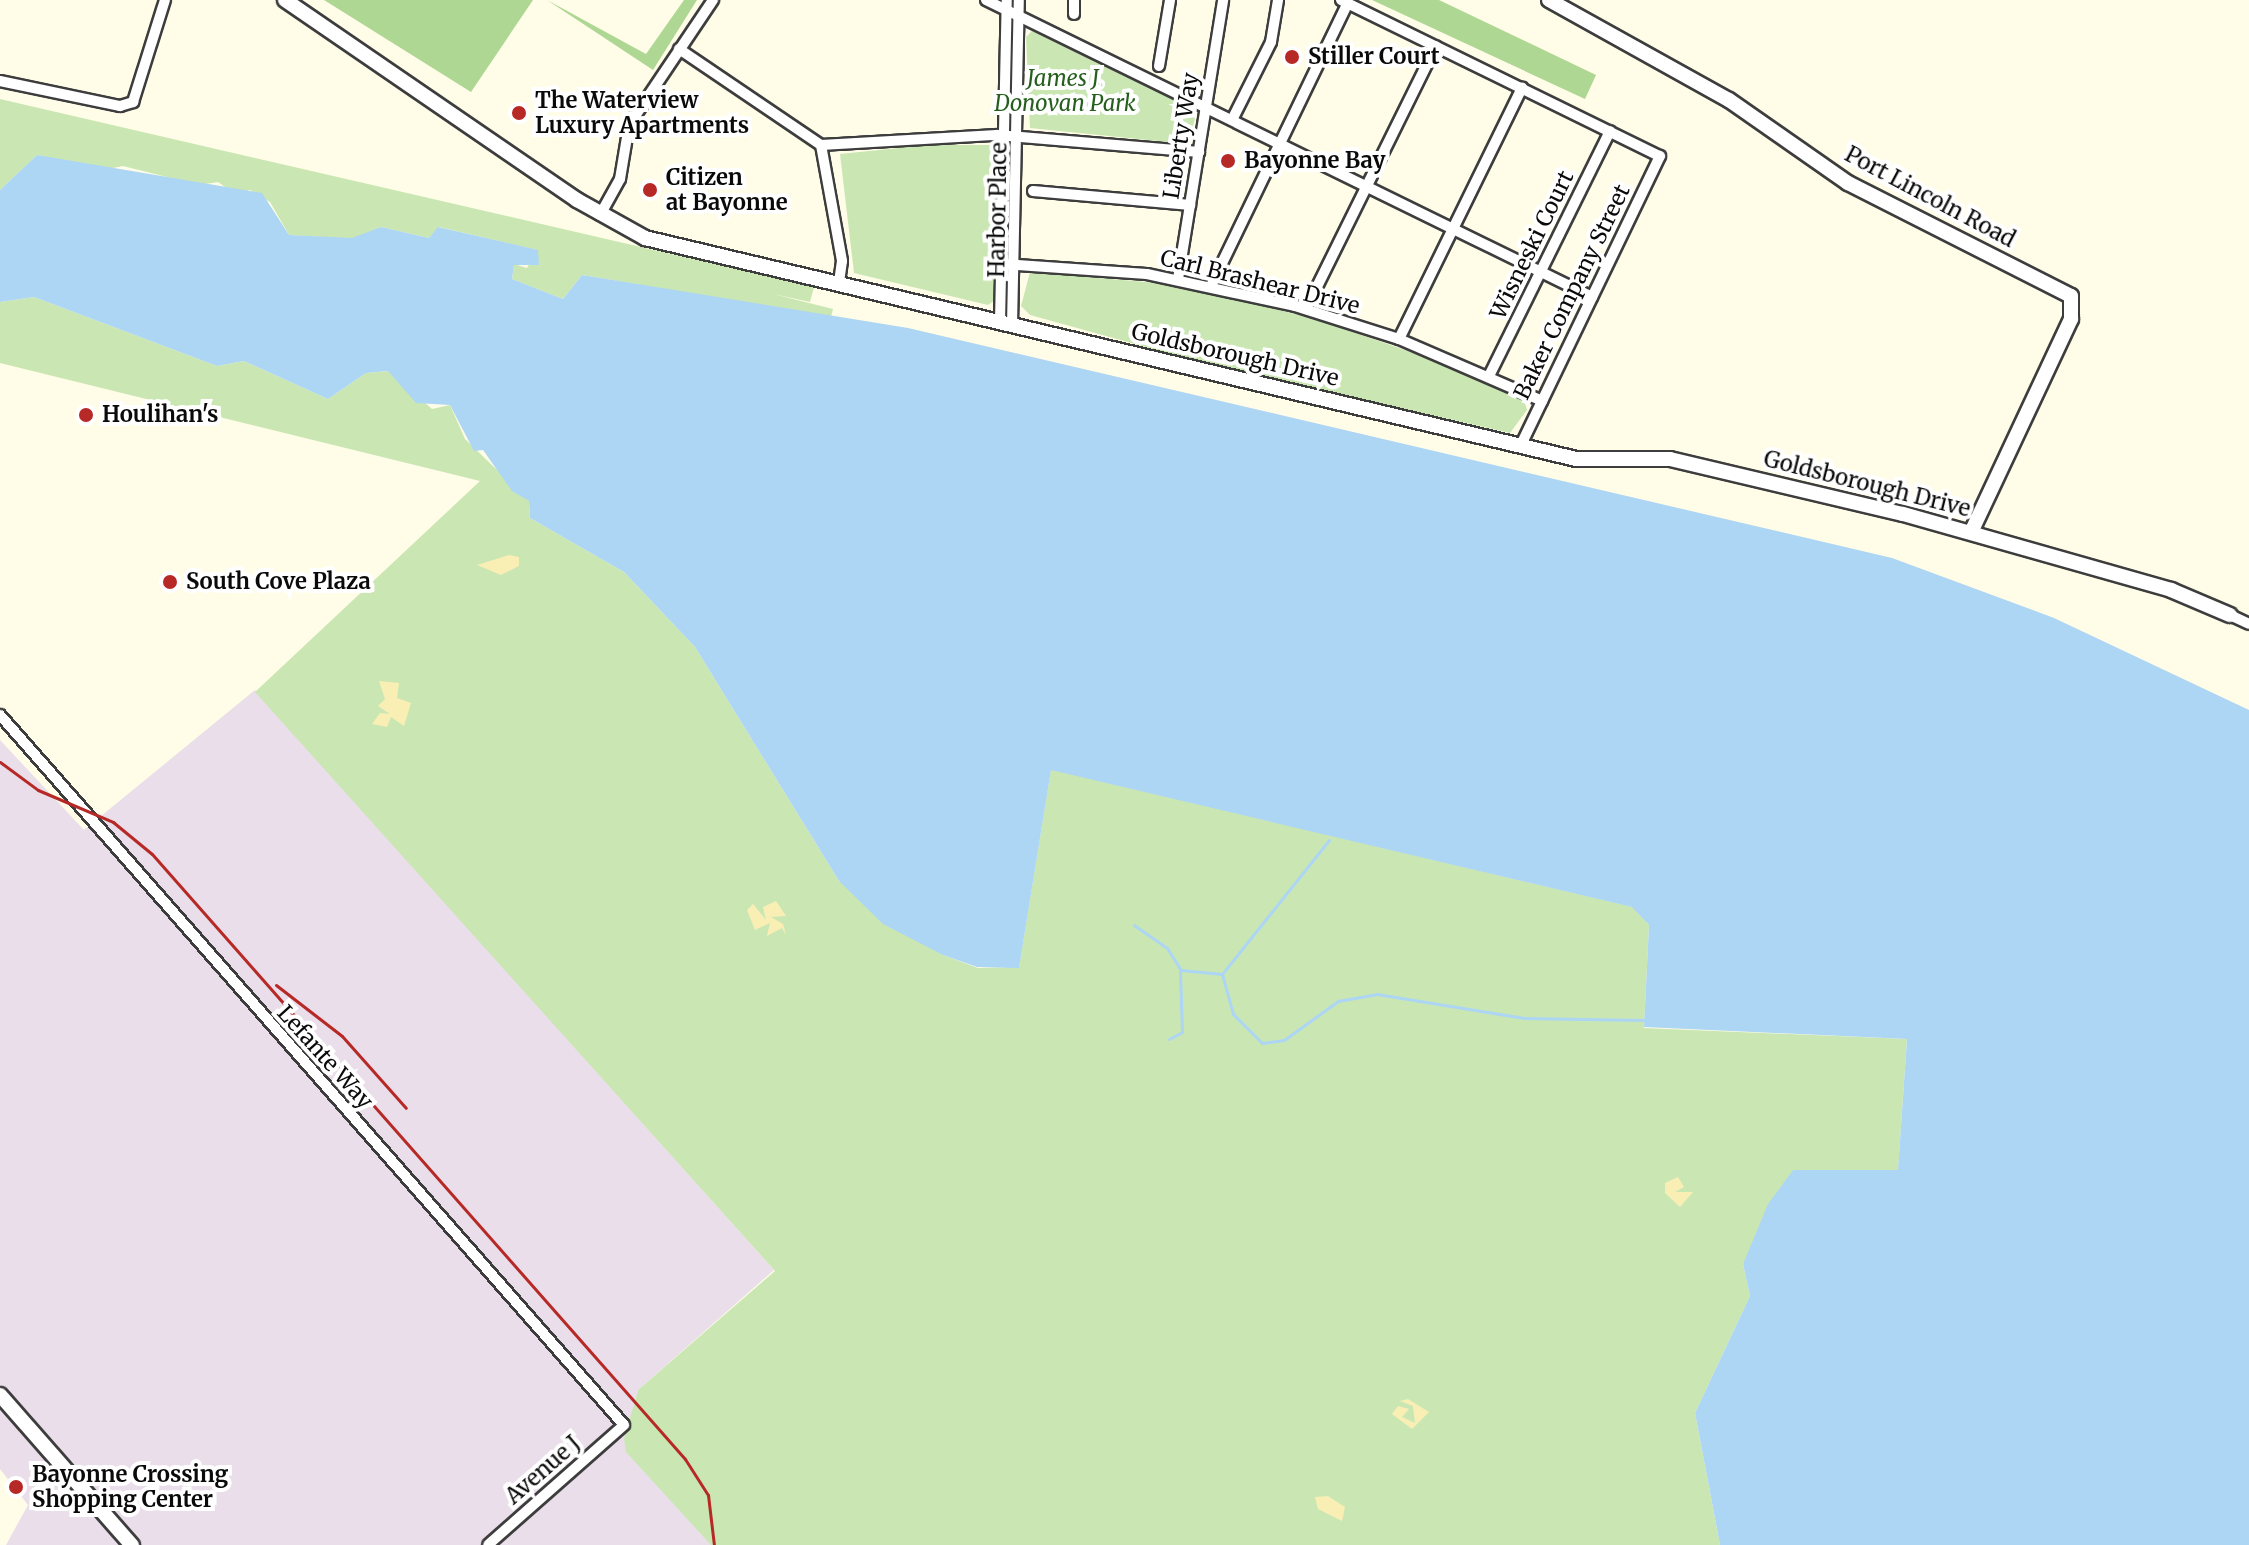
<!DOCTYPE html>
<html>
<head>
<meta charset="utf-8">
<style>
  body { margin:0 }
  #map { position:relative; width:2249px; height:1545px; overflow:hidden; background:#fffce7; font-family:Merriweather,serif }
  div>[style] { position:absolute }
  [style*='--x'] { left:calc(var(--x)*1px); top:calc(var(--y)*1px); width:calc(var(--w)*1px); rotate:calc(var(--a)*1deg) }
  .industrial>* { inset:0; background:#e9dee9 }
  .green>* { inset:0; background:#cae7b3 }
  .forest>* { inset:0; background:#add793 }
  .sand>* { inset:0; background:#f9efb5 }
  .water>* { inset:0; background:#add5f4 }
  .stream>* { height:3px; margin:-1.5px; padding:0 1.5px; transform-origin:1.5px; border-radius:1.5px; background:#add5f4 }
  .roads { filter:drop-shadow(2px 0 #3d3d3d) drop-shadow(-2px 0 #3d3d3d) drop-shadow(0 2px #3d3d3d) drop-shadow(0 -2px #3d3d3d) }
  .minor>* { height:10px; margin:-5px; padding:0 5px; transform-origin:5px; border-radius:5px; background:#fff }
  .tertiary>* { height:14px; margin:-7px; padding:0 7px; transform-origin:7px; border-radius:7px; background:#fff }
  .rail>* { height:3px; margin:-1.5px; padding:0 1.5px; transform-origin:1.5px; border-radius:1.5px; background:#b62926 }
  .dots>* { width:22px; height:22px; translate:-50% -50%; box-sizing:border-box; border:4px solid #fff; border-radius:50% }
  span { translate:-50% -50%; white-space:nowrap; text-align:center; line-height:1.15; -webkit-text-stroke:8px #fff; paint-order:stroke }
  .poi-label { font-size:22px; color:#0a0a0a; font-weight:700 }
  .left { translate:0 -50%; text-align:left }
  .park-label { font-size:22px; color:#265f1d; font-style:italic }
  .street-label { font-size:22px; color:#0a0a0a }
</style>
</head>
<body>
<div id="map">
  <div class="industrial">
    <i style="clip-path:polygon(255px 690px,774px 1270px,638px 1390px,624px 1441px,712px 1545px,6px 1545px,28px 1505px,0 1469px,0 740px,84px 830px)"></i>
  </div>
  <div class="green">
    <i style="clip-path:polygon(1032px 31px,1186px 105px,1195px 119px,1190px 135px,1168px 142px,1030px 128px,1026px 37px)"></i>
    <i style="clip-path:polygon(0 99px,814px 287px,810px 302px,773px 294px,833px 309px,831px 317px,582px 275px,563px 299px,512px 279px,514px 264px,527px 268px,537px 250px,439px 227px,429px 238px,381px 227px,352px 239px,289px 235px,270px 202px,250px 190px,235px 194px,218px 182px,199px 185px,123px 166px,103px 170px,37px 155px,0 190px)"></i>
    <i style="clip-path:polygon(927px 145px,998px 145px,997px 299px,988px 305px,854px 273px,840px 154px)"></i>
    <i style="clip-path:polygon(1030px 272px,1180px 285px,1318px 320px,1434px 360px,1524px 400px,1527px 410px,1510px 433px,1204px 363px,1030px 315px,1021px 306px)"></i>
    <i style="clip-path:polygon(34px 297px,217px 366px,244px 361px,328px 399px,366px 373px,389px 371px,432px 409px,450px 405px,465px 439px,529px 501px,530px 518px,624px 572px,695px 647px,839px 881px,943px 955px,978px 968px,1019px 967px,1051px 769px,1633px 907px,1649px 925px,1644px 1028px,1907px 1039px,1898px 1171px,1793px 1170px,1743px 1264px,1750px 1296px,1695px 1413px,1720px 1545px,711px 1545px,626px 1452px,624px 1439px,638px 1390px,775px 1271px,255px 692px,480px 481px,0 363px,0 302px)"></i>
  </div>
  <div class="forest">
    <i style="clip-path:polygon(324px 0,533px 0,471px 92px)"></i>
    <i style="clip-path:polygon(547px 0,646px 54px,684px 0,697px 0,653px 70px)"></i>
    <i style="clip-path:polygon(1372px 0,1439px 0,1596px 75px,1585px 99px)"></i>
  </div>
  <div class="sand">
    <i style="clip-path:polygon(509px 555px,519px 557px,519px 566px,501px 575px,477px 565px)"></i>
    <i style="clip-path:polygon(379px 681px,399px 683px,397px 698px,411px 703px,404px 726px,391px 717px,387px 727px,372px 724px,380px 713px,390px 714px,378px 706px,385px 699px)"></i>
    <i style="clip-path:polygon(776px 901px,786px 916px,771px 917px,783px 924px,786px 935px,782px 928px,767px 936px,770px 923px,755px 930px,747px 910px,753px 904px,766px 920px,763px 907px)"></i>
    <i style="clip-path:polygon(1678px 1177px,1684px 1187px,1675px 1192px,1693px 1192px,1680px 1207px,1665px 1193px,1665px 1183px)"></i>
    <i style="clip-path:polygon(1408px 1399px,1429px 1412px,1412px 1429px,1392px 1414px,1398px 1406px,1409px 1409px,1402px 1417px,1415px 1423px,1413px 1406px,1400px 1401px)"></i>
    <i style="clip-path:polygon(1328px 1496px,1345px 1507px,1342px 1521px,1318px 1509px,1315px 1497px)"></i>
  </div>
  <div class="water">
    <i style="clip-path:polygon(37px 155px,262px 193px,289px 235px,352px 238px,381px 227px,429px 238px,438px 227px,538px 250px,539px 265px,514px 265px,512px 279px,563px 299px,582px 275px,908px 328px,1892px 558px,2054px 618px,2249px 710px,2249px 1545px,1720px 1545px,1695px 1413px,1750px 1296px,1743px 1264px,1768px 1204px,1793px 1170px,1898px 1170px,1907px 1039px,1644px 1027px,1649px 925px,1632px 907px,1051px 770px,1019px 968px,977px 967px,943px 955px,883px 924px,839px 881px,695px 647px,624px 572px,530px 518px,529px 501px,512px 491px,483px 450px,474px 451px,450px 405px,416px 403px,388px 371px,366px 373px,328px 399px,244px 361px,217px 366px,34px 297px,0 302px,0 190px)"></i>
  </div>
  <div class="stream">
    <i style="--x:1329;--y:840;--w:171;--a:128.6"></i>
    <i style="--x:1222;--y:974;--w:41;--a:74.6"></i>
    <i style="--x:1233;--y:1014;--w:41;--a:45"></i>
    <i style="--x:1262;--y:1043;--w:22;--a:-8"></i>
    <i style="--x:1284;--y:1040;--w:67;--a:-35.8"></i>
    <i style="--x:1338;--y:1001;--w:40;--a:-10"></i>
    <i style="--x:1377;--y:994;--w:149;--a:9.3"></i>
    <i style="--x:1524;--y:1018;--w:120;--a:1"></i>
    <i style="--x:1134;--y:925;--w:40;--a:34.9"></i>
    <i style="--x:1167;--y:948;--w:26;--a:58"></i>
    <i style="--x:1181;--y:970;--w:41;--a:5.6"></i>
    <i style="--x:1169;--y:1039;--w:15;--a:-28"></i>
    <i style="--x:1182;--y:1032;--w:61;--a:-91.9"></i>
  </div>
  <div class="roads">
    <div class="minor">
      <i style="--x:986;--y:0;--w:675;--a:26.11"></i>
      <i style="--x:1341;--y:0;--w:355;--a:26.1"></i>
      <i style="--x:1660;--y:156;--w:321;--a:115.7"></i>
      <i style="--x:1074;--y:14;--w:14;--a:-90"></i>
      <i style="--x:679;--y:49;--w:171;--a:34.1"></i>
      <i style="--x:821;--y:145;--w:176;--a:-3.3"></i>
      <i style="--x:997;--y:135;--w:203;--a:4.8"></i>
      <i style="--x:1159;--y:66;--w:67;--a:-80.5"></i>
      <i style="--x:0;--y:81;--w:123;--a:11.8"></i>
      <i style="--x:120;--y:106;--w:14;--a:-17"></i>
      <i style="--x:133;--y:102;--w:107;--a:-72.6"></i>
      <i style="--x:1232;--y:120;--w:87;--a:-63.4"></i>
      <i style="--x:1271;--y:42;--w:43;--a:-80.5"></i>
      <i style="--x:821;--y:145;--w:118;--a:79.7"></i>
      <i style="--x:842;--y:261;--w:22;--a:98"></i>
      <i style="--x:1033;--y:191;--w:158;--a:5.1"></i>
      <i style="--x:600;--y:215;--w:41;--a:-60.9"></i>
      <i style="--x:620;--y:179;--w:55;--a:-80.5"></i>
      <i style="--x:629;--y:125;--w:151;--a:-56.1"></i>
      <i style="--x:1003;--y:264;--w:144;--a:4"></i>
      <i style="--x:1147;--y:274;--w:151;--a:12.2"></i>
      <i style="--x:1295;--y:306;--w:109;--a:17.6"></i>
      <i style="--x:1399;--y:339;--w:156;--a:23.4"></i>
      <i style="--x:1178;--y:279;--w:283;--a:-80.8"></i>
      <i style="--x:1211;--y:286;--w:314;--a:-64.2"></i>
      <i style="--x:1306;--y:309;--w:293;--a:-63.7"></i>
      <i style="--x:1000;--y:322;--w:322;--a:-88.8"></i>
      <i style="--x:1012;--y:325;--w:325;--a:-88.8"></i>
      <i style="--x:1399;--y:339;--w:280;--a:-63.9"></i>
      <i style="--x:1489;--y:376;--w:273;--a:-63.7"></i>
      <i style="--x:2230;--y:615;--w:21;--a:25"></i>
      <i style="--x:0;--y:715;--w:945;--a:48.69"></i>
      <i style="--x:624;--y:1425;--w:181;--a:138.6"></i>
    </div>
    <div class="tertiary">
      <i style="--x:285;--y:0;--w:354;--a:34.4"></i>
      <i style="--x:577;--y:200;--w:78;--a:29.2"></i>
      <i style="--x:645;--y:238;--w:957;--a:13.35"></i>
      <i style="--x:1576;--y:459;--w:94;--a:0"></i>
      <i style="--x:1670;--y:459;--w:239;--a:13.3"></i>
      <i style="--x:1903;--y:514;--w:279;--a:15.8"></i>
      <i style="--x:2171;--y:590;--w:64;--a:23"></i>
      <i style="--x:1549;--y:0;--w:206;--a:29.1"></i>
      <i style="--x:1729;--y:100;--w:145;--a:34.9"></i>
      <i style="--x:1848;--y:183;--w:250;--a:26.9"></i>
      <i style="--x:2071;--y:296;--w:23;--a:90"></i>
      <i style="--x:2071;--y:319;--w:235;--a:115.1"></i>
      <i style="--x:0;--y:1395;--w:200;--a:48.7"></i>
    </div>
  </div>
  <div class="rail">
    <i style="--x:0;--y:762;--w:47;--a:36.4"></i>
    <i style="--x:38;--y:790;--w:82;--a:23.1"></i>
    <i style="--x:113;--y:822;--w:50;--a:39.4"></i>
    <i style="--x:152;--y:854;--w:806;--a:48.62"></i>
    <i style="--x:685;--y:1459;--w:43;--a:57.4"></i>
    <i style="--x:708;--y:1495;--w:50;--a:83.2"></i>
    <i style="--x:276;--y:985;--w:83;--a:37.7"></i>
    <i style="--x:342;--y:1036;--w:96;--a:48.4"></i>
  </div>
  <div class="dots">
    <i style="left:1292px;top:57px;background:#b62926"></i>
    <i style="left:519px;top:113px;background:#b62926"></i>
    <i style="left:1228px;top:161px;background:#b62926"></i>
    <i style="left:650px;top:190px;background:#b62926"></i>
    <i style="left:86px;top:415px;background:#b62926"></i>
    <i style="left:170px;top:582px;background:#b62926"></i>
    <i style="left:16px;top:1487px;background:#b62926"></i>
  </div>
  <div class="poi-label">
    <span class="left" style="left:1308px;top:57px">Stiller Court</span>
    <span class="left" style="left:535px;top:113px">The Waterview<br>Luxury Apartments</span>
    <span class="left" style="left:1244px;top:161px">Bayonne Bay</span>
    <span class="left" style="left:666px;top:190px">Citizen<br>at Bayonne</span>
    <span class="left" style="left:102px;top:415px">Houlihan's</span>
    <span class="left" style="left:186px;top:582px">South Cove Plaza</span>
    <span class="left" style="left:32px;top:1487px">Bayonne Crossing<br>Shopping Center</span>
  </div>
  <div class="park-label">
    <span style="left:1065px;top:91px">James J.<br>Donovan Park</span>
  </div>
  <div class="street-label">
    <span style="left:1181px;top:136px;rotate:-81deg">Liberty Way</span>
    <span style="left:1930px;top:197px;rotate:28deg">Port Lincoln Road</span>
    <span style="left:998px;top:210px;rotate:-89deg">Harbor Place</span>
    <span style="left:1532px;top:245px;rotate:-64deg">Wisneski Court</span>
    <span style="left:1260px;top:282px;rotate:14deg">Carl Brashear Drive</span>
    <span style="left:1572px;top:292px;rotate:-64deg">Baker Company Street</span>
    <span style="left:1235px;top:355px;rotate:13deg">Goldsborough Drive</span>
    <span style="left:1867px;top:484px;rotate:14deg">Goldsborough Drive</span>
    <span style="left:325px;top:1057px;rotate:48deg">Lefante Way</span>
    <span style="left:543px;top:1470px;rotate:-41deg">Avenue J</span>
  </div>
</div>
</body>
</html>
